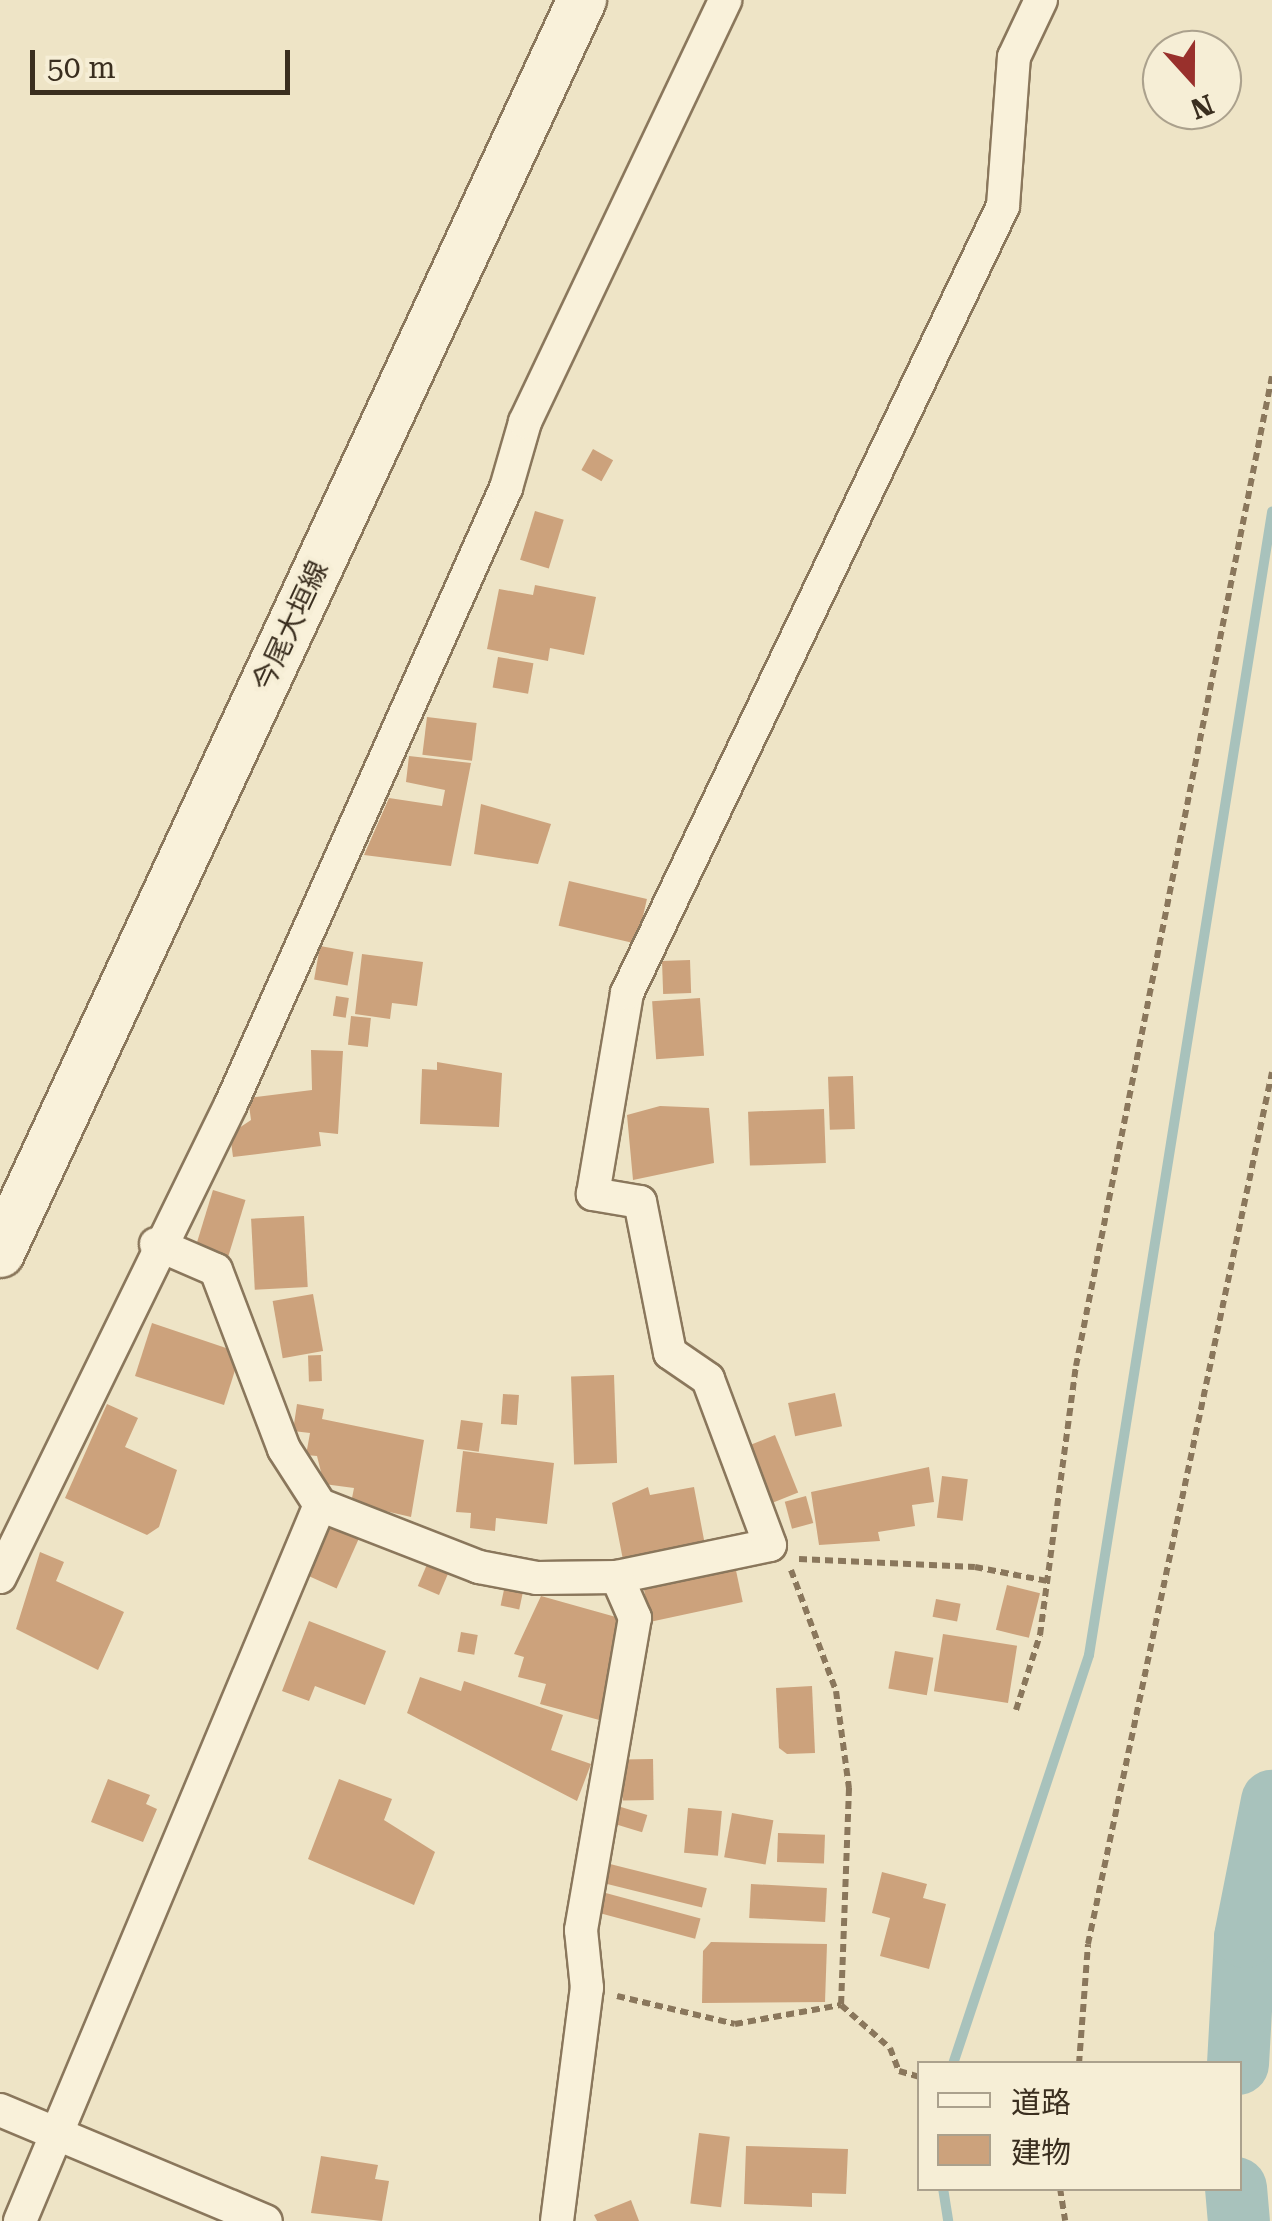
<!DOCTYPE html>
<html>
<head>
<meta charset="utf-8">
<style>
  body { margin:0 }
  #map { position:relative; width:1272px; height:2221px; overflow:hidden; background:#eee4c6; font-family:"Roboto Serif","Noto Sans JP",serif }
  div>[style] { position:absolute }
  [style*='--x'] { left:calc(var(--x)*1px); top:calc(var(--y)*1px); width:calc(var(--w)*1px); rotate:calc(var(--a)*1deg) }
  .stream>* { height:10px; margin:-5px; padding:0 5px; transform-origin:5px; border-radius:5px; background:#a8c2bc }
  .river>* { height:62px; margin:-31px; padding:0 31px; transform-origin:31px; border-radius:31px; background:#a8c2bc }
  .building>* { inset:0; background:#cca27c; transform-origin:0 0 }
  .path>* { height:6px; margin-top:-3px; transform-origin:0; background:repeating-linear-gradient(90deg,#8a775c 0 8px,transparent 0 13px) }
  .roads { filter:drop-shadow(2px 0 #8a775c) drop-shadow(-2px 0 #8a775c) drop-shadow(0 2px #8a775c) drop-shadow(0 -2px #8a775c) }
  .minor>* { height:32px; margin:-16px; padding:0 16px; transform-origin:16px; border-radius:16px; background:#f9f1da }
  .secondary>* { height:48px; margin:-24px; padding:0 24px; transform-origin:24px; border-radius:24px; background:#f9f1da }
  span { translate:-50% -50%; white-space:nowrap; text-align:center; line-height:1.15; -webkit-text-stroke:8px #f6eed6; paint-order:stroke }
  .street-label { font-size:28px; color:#3a2e1f }
  .legend { position:absolute; left:917px; top:2061px; width:325px; height:130px; box-sizing:border-box; background:#f6eed6; border:2px solid #aba18d; margin:0; padding:12px 18px; list-style:none; font-size:30px; color:#3a2e1f }
  .legend li { display:flex; align-items:center; gap:20px; height:50px }
  .legend b { width:50px; border:2px solid #aba18d }
  .north { position:absolute; left:1142px; top:30px; width:100px; height:100px; box-sizing:border-box; background:#f6eed6; border:2px solid #aba18d; border-radius:50%; rotate:159deg; font-size:28px; font-weight:700; line-height:40px; text-align:center; color:#3a2e1f }
  .north::after { content:''; display:block; margin:auto; width:35px; height:45px; background:#99302c; clip-path:polygon(50% 0,100% 100%,50% 72%,0 100%) }
  .scale { position:absolute; left:30px; top:50px; width:260px; height:45px; box-sizing:border-box; border:5px solid #3a2e1f; border-top:0; padding-left:12px; font-size:30px; line-height:35px; white-space:nowrap; color:#3a2e1f; -webkit-text-stroke:8px #f6eed6; paint-order:stroke }
</style>
</head>
<body>
<div id="map">
  <div class="stream">
    <i style="--x:953;--y:2064;--w:431;--a:-71.6"></i>
    <i style="--x:1089;--y:1655;--w:1158;--a:-80.9"></i>
    <i style="--x:943;--y:2188;--w:33;--a:81"></i>
  </div>
  <div class="river">
    <i style="--x:1238;--y:2064;--w:127;--a:-86.8"></i>
    <i style="--x:1245;--y:1937;--w:139;--a:-78.8"></i>
    <i style="--x:1236;--y:2188;--w:33;--a:85"></i>
  </div>
  <div class="building">
    <i style="left:593px;top:449px;width:23px;height:24px;rotate:29deg"></i>
    <i style="left:535px;top:511px;width:30px;height:51px;rotate:17deg"></i>
    <i style="clip-path:polygon(535px 585px,596px 597px,584px 655px,550px 648px,548px 661px,487px 649px,499px 589px,533px 595px)"></i>
    <i style="left:498px;top:657px;width:36px;height:31px;rotate:10deg"></i>
    <i style="left:427px;top:717px;width:50px;height:38px;rotate:7deg"></i>
    <i style="clip-path:polygon(409px 756px,471px 763px,451px 866px,364px 855px,389px 798px,442px 806px,445px 790px,406px 782px)"></i>
    <i style="clip-path:polygon(481px 804px,551px 824px,538px 864px,474px 854px)"></i>
    <i style="left:569px;top:881px;width:80px;height:46px;rotate:13deg"></i>
    <i style="left:320px;top:946px;width:34px;height:34px;rotate:10deg"></i>
    <i style="clip-path:polygon(362px 954px,423px 962px,417px 1006px,392px 1003px,390px 1019px,355px 1014px)"></i>
    <i style="left:690px;top:960px;width:33px;height:28px;rotate:88deg"></i>
    <i style="left:336px;top:996px;width:13px;height:20px;rotate:9deg"></i>
    <i style="left:700px;top:998px;width:58px;height:48px;rotate:86deg"></i>
    <i style="left:351px;top:1016px;width:20px;height:29px;rotate:6deg"></i>
    <i style="clip-path:polygon(311px 1050px,343px 1051px,338px 1134px,319px 1132px,321px 1146px,233px 1157px,230px 1134px,251px 1120px,248px 1098px,312px 1090px)"></i>
    <i style="clip-path:polygon(437px 1062px,502px 1073px,499px 1127px,420px 1124px,422px 1069px,437px 1070px)"></i>
    <i style="left:853px;top:1076px;width:53px;height:25px;rotate:88deg"></i>
    <i style="clip-path:polygon(660px 1106px,709px 1108px,714px 1163px,633px 1180px,627px 1115px)"></i>
    <i style="left:824px;top:1109px;width:54px;height:76px;rotate:88deg"></i>
    <i style="left:213px;top:1190px;width:34px;height:63px;rotate:17deg"></i>
    <i style="left:304px;top:1216px;width:71px;height:53px;rotate:87deg"></i>
    <i style="left:313px;top:1294px;width:58px;height:41px;rotate:80deg"></i>
    <i style="clip-path:polygon(152px 1323px,229px 1349px,237px 1364px,224px 1405px,135px 1376px)"></i>
    <i style="left:321px;top:1355px;width:26px;height:13px;rotate:88deg"></i>
    <i style="left:614px;top:1375px;width:88px;height:43px;rotate:88deg"></i>
    <i style="left:835px;top:1393px;width:34px;height:48px;rotate:78deg"></i>
    <i style="left:503px;top:1394px;width:16px;height:30px;rotate:4deg"></i>
    <i style="clip-path:polygon(107px 1404px,138px 1418px,125px 1447px,177px 1470px,159px 1527px,147px 1535px,65px 1498px)"></i>
    <i style="clip-path:polygon(297px 1404px,324px 1409px,322px 1419px,424px 1440px,411px 1517px,351px 1503px,354px 1488px,324px 1484px,317px 1456px,306px 1455px,310px 1433px,293px 1431px)"></i>
    <i style="left:461px;top:1420px;width:22px;height:29px;rotate:8deg"></i>
    <i style="left:775px;top:1435px;width:62px;height:31px;rotate:68deg"></i>
    <i style="clip-path:polygon(463px 1451px,554px 1463px,547px 1524px,496px 1518px,495px 1531px,470px 1528px,471px 1513px,456px 1512px)"></i>
    <i style="clip-path:polygon(929px 1467px,934px 1502px,912px 1505px,915px 1526px,878px 1532px,880px 1541px,819px 1545px,811px 1492px)"></i>
    <i style="left:942px;top:1476px;width:26px;height:42px;rotate:7deg"></i>
    <i style="clip-path:polygon(648px 1487px,650px 1495px,694px 1487px,705px 1545px,623px 1560px,612px 1503px)"></i>
    <i style="left:806px;top:1496px;width:28px;height:22px;rotate:75deg"></i>
    <i style="left:327px;top:1524px;width:35px;height:55px;rotate:24deg"></i>
    <i style="clip-path:polygon(40px 1552px,64px 1562px,56px 1581px,124px 1612px,98px 1670px,16px 1629px)"></i>
    <i style="left:734px;top:1561px;width:42px;height:94px;rotate:78deg"></i>
    <i style="left:428px;top:1562px;width:23px;height:26px;rotate:23deg"></i>
    <i style="left:505px;top:1585px;width:19px;height:21px;rotate:12deg"></i>
    <i style="left:1007px;top:1585px;width:34px;height:46px;rotate:14deg"></i>
    <i style="clip-path:polygon(541px 1596px,623px 1619px,603px 1721px,540px 1704px,546px 1684px,518px 1677px,524px 1657px,514px 1654px)"></i>
    <i style="left:936px;top:1599px;width:25px;height:18px;rotate:11deg"></i>
    <i style="clip-path:polygon(309px 1621px,386px 1651px,365px 1705px,315px 1686px,309px 1701px,282px 1691px)"></i>
    <i style="left:461px;top:1632px;width:17px;height:20px;rotate:10deg"></i>
    <i style="left:943px;top:1634px;width:75px;height:58px;rotate:9deg"></i>
    <i style="left:895px;top:1651px;width:39px;height:38px;rotate:10deg"></i>
    <i style="clip-path:polygon(420px 1677px,461px 1691px,464px 1681px,563px 1715px,551px 1750px,591px 1764px,577px 1801px,407px 1713px)"></i>
    <i style="clip-path:polygon(812px 1686px,815px 1753px,787px 1754px,779px 1748px,776px 1688px)"></i>
    <i style="left:653px;top:1759px;width:41px;height:31px;rotate:89deg"></i>
    <i style="clip-path:polygon(108px 1779px,150px 1795px,146px 1804px,157px 1809px,143px 1842px,91px 1822px)"></i>
    <i style="clip-path:polygon(339px 1779px,392px 1799px,384px 1820px,435px 1852px,414px 1905px,308px 1859px)"></i>
    <i style="left:611px;top:1804px;width:38px;height:18px;rotate:17deg"></i>
    <i style="left:688px;top:1808px;width:34px;height:45px;rotate:5deg"></i>
    <i style="left:732px;top:1813px;width:42px;height:45px;rotate:10deg"></i>
    <i style="left:778px;top:1833px;width:47px;height:29px;rotate:2deg"></i>
    <i style="left:602px;top:1862px;width:108px;height:20px;rotate:14deg"></i>
    <i style="clip-path:polygon(882px 1872px,927px 1884px,923px 1898px,946px 1904px,929px 1969px,880px 1956px,890px 1918px,872px 1913px)"></i>
    <i style="left:751px;top:1884px;width:76px;height:34px;rotate:3deg"></i>
    <i style="left:602px;top:1892px;width:102px;height:21px;rotate:15deg"></i>
    <i style="clip-path:polygon(711px 1942px,827px 1944px,825px 2002px,702px 2003px,703px 1951px)"></i>
    <i style="left:699px;top:2133px;width:31px;height:71px;rotate:7deg"></i>
    <i style="clip-path:polygon(746px 2146px,848px 2149px,846px 2194px,812px 2193px,812px 2207px,744px 2204px)"></i>
    <i style="clip-path:polygon(321px 2156px,378px 2165px,375px 2179px,389px 2181px,382px 2221px,311px 2213px)"></i>
    <i style="clip-path:polygon(631px 2200px,639px 2221px,597px 2221px,594px 2215px)"></i>
  </div>
  <div class="path">
    <i style="--x:799;--y:1559;--w:176;--a:2.6"></i>
    <i style="--x:975;--y:1567;--w:73;--a:11"></i>
    <i style="--x:791;--y:1570;--w:129;--a:69.6"></i>
    <i style="--x:836;--y:1691;--w:98;--a:82.4"></i>
    <i style="--x:849;--y:1788;--w:217;--a:92.1"></i>
    <i style="--x:1016;--y:1710;--w:79;--a:-72.3"></i>
    <i style="--x:1040;--y:1635;--w:271;--a:-82.4"></i>
    <i style="--x:1076;--y:1366;--w:1009;--a:-78.8"></i>
    <i style="--x:617;--y:1996;--w:121;--a:13.3"></i>
    <i style="--x:735;--y:2024;--w:108;--a:-10.2"></i>
    <i style="--x:841;--y:2005;--w:65;--a:41.3"></i>
    <i style="--x:890;--y:2048;--w:25;--a:69"></i>
    <i style="--x:899;--y:2071;--w:22;--a:16"></i>
    <i style="--x:1079;--y:2064;--w:120;--a:-85.7"></i>
    <i style="--x:1088;--y:1944;--w:891;--a:-78.08"></i>
    <i style="--x:1060;--y:2188;--w:33;--a:81"></i>
  </div>
  <div class="roads">
    <div class="minor">
      <i style="--x:156;--y:1244;--w:65;--a:23.4"></i>
      <i style="--x:216;--y:1270;--w:191;--a:69.2"></i>
      <i style="--x:284;--y:1449;--w:67;--a:57.3"></i>
      <i style="--x:320;--y:1505;--w:171;--a:21.3"></i>
      <i style="--x:479;--y:1567;--w:59;--a:10.7"></i>
      <i style="--x:537;--y:1578;--w:80;--a:-0.7"></i>
      <i style="--x:617;--y:1577;--w:156;--a:-11.8"></i>
      <i style="--x:770;--y:1545;--w:177;--a:-110.5"></i>
      <i style="--x:708;--y:1379;--w:46;--a:-145.6"></i>
      <i style="--x:670;--y:1353;--w:154;--a:-101.2"></i>
      <i style="--x:640;--y:1202;--w:48;--a:-170.3"></i>
      <i style="--x:593;--y:1194;--w:204;--a:-80.4"></i>
      <i style="--x:627;--y:993;--w:872;--a:-64.46"></i>
      <i style="--x:1003;--y:206;--w:149;--a:-85.8"></i>
      <i style="--x:1014;--y:57;--w:63;--a:-64.7"></i>
      <i style="--x:0;--y:1577;--w:526;--a:-63.97"></i>
      <i style="--x:231;--y:1104;--w:675;--a:-65.94"></i>
      <i style="--x:506;--y:488;--w:69;--a:-73.9"></i>
      <i style="--x:525;--y:422;--w:467;--a:-64.6"></i>
      <i style="--x:0;--y:2110;--w:288;--a:22.7"></i>
      <i style="--x:20;--y:2221;--w:776;--a:-67.27"></i>
      <i style="--x:557;--y:2221;--w:235;--a:-82.7"></i>
      <i style="--x:587;--y:1988;--w:58;--a:-95.9"></i>
      <i style="--x:581;--y:1930;--w:317;--a:-80.2"></i>
      <i style="--x:635;--y:1618;--w:45;--a:-113.7"></i>
    </div>
    <div class="secondary">
      <i style="--x:0;--y:1253;--w:1382;--a:-65.09"></i>
    </div>
  </div>
  <div class="street-label">
    <span style="left:291px;top:626px;rotate:-65deg">今尾大垣線</span>
  </div>
  <ul class="legend">
  <li><b style="height:12px;background:#f9f1da"></b>道路</li>
  <li><b style="height:28px;background:#cca27c"></b>建物</li>
  </ul>
  <div class="north">N</div>
  <div class="scale">50 m</div>
</div>
</body>
</html>
